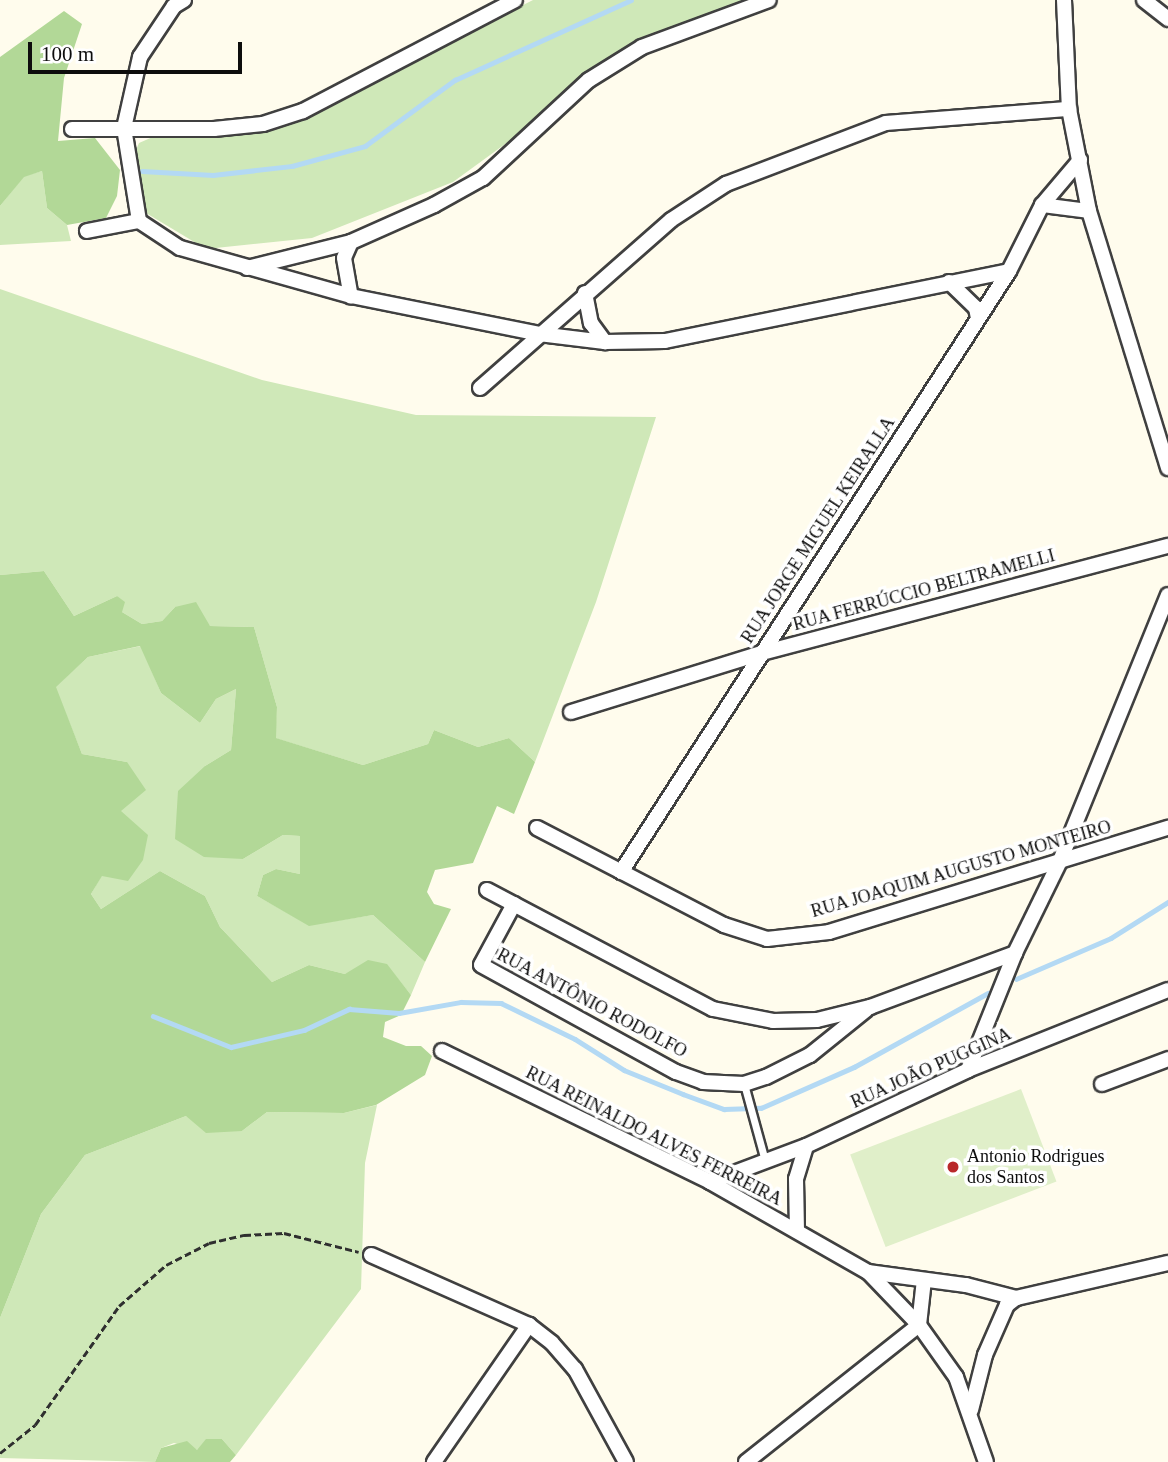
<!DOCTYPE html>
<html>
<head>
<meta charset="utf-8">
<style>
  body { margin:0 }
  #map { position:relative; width:1168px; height:1462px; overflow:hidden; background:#fffced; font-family:Georgia,serif }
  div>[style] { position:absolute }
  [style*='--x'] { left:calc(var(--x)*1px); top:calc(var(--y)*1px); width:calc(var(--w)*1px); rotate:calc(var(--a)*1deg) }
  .green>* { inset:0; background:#cfe8b8 }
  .forest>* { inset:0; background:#b2d897 }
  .pitch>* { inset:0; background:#e0efc9; transform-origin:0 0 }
  .stream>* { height:4.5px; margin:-2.25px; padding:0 2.25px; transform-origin:2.25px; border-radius:2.25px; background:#b3d9f4 }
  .path>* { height:2.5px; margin-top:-1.25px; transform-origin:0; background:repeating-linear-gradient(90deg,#2f2f2f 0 7px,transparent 0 10.5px) }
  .roads { filter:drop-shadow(2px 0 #404040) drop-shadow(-2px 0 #404040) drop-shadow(0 2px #404040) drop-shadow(0 -2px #404040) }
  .service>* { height:7px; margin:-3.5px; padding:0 3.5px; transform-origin:3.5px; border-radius:3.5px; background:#fff }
  .minor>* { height:14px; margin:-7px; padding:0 7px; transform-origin:7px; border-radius:7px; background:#fff }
  .dots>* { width:19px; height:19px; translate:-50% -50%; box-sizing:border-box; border:4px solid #fff; border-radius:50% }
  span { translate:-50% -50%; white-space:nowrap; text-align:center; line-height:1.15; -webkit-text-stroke:7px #fff; paint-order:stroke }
  .street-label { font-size:18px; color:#0d0d0d }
  .poi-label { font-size:18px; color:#0d0d0d }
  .left { translate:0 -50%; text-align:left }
  .scale { position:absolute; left:28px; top:42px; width:214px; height:32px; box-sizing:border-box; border:4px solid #0d0d0d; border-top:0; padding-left:9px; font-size:21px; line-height:24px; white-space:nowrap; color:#0d0d0d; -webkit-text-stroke:5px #fff; paint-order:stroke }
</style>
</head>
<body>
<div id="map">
  <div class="green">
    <i style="clip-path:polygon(533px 0,747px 0,667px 32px,585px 73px,538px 120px,453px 182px,312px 238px,206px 249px,146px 213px,132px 159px,139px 143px,155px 136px,302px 118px)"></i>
    <i style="clip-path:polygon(42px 171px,47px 208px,67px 225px,71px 241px,0 245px,0 206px,24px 176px)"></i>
    <i style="clip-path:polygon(0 289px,262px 380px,416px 415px,656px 417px,596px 602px,535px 762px,509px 738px,478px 747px,434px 730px,428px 744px,363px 765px,275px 738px,277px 707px,254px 627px,210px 626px,175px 607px,162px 621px,142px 624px,122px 612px,117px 596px,74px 616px,44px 571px,0 575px)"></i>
    <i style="clip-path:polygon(141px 646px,161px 693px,200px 723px,216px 699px,236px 689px,231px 750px,205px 766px,243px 859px,283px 835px,301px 836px,300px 874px,276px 869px,263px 875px,257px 896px,309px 925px,373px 915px,425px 962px,411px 995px,387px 965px,345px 974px,309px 965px,272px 982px,220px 927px,205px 896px,160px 871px,101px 909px,91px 894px,102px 875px,121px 811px,127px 762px,82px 754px,55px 687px,88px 657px)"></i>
    <i style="clip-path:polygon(377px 1105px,365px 1163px,361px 1289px,236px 1455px,222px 1439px,197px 1450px,174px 1443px,161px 1448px,155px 1462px,0 1458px,0 1318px,41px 1214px,85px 1155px,186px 1116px,242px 1131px,267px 1112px,344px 1113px)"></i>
  </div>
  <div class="forest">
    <i style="clip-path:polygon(64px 11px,82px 24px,64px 78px,58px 141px,95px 138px,120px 170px,117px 196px,106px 218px,67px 225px,47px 208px,42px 171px,24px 177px,0 206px,0 57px)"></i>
    <i style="clip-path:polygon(44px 571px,74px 616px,117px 596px,125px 602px,122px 612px,142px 624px,162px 621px,175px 607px,196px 602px,210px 626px,254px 627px,277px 707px,276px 738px,363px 765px,428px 744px,434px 730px,478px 747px,509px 738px,535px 762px,514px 814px,497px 806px,473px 863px,435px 870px,427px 892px,434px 904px,451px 909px,425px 962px,373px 915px,309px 926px,257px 896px,263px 875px,276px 869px,300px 874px,300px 836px,283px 835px,243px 859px,204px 857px,175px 839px,178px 791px,205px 766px,231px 750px,236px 689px,216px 699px,200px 723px,161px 693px,140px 646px,88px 657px,56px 687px,82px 754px,127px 762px,146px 790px,121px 811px,148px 835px,143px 860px,128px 881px,102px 876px,91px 894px,101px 909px,160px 871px,205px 896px,220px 927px,272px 982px,309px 965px,345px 974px,368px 960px,387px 964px,411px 995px,401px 1015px,385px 1022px,383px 1037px,406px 1046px,421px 1046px,432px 1056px,425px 1075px,376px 1105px,344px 1113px,267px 1112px,242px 1131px,206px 1133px,186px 1116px,85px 1155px,41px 1214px,0 1318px,0 575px)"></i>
    <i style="clip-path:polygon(206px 1439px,222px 1439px,236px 1455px,230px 1462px,155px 1462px,161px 1448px,187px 1441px,197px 1450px)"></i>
  </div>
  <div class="pitch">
    <i style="left:1021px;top:1089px;width:99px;height:183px;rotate:69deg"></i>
  </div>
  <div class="stream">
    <i style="--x:142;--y:171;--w:71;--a:3.2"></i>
    <i style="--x:213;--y:175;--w:80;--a:-6.5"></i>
    <i style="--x:292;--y:166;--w:76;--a:-15.3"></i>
    <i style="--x:365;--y:146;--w:112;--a:-36.3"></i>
    <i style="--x:455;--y:80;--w:193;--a:-24.4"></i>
    <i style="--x:1016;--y:979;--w:103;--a:-23.3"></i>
    <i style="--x:1111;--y:938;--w:67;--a:-32.3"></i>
    <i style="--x:153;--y:1016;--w:84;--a:21.7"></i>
    <i style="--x:231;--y:1047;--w:75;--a:-13.1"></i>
    <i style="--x:304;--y:1030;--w:50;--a:-25"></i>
    <i style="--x:349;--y:1009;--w:50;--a:4.6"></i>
    <i style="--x:399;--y:1013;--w:63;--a:-10.1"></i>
    <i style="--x:461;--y:1002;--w:40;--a:1.4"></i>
    <i style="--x:501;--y:1003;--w:82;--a:25.9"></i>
    <i style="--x:575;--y:1039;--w:58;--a:32.3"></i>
    <i style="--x:624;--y:1070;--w:64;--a:22.1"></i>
    <i style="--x:683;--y:1094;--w:44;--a:20.1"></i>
    <i style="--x:724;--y:1109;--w:37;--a:-2"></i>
    <i style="--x:761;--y:1108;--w:102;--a:-23.8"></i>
    <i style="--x:854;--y:1067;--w:153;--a:-28.9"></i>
  </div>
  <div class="path">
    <i style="--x:0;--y:1453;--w:45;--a:-38.7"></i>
    <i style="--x:35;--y:1425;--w:146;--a:-54.8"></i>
    <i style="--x:119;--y:1306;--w:62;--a:-41.1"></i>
    <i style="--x:166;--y:1265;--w:48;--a:-27.1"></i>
    <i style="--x:209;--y:1243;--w:36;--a:-13"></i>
    <i style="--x:244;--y:1235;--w:40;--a:-2.9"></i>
    <i style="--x:284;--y:1233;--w:77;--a:14.2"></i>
  </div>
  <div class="roads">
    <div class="service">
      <i style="--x:744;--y:1084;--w:80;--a:74.7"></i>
    </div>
    <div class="minor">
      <i style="--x:184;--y:0;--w:12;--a:149"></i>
      <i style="--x:174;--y:6;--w:61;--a:123.7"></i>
      <i style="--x:140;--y:57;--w:73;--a:102.7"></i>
      <i style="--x:124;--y:128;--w:94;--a:80.8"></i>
      <i style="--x:139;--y:221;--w:49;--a:33.4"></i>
      <i style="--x:180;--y:248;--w:178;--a:15.7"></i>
      <i style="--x:351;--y:296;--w:192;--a:11.4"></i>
      <i style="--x:539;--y:334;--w:66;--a:6.9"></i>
      <i style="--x:605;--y:342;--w:60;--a:-1"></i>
      <i style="--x:665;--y:341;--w:351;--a:-11.5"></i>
      <i style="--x:1064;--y:0;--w:109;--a:87.4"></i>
      <i style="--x:1069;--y:109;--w:104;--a:78.9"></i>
      <i style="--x:1089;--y:211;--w:269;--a:72.9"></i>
      <i style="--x:1144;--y:0;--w:31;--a:38"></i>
      <i style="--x:72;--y:129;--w:142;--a:0"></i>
      <i style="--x:214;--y:129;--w:49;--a:-5.8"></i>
      <i style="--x:263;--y:124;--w:42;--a:-18"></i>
      <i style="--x:303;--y:111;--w:239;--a:-27.6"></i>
      <i style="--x:1042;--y:205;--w:47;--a:7.3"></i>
      <i style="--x:87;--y:231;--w:53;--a:-10.9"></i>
      <i style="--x:351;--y:242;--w:17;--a:114"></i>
      <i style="--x:344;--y:258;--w:39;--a:80"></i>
      <i style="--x:247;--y:268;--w:107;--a:-14"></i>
      <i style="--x:351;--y:242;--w:91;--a:-24"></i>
      <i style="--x:434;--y:205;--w:56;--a:-28.9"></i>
      <i style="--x:483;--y:178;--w:144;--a:-42.8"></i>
      <i style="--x:589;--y:80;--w:62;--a:-31.9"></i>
      <i style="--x:642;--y:47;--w:135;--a:-20.3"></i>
      <i style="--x:949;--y:282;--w:37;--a:44"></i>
      <i style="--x:976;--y:308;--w:10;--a:79"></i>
      <i style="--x:585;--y:293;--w:31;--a:79"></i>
      <i style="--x:591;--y:323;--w:24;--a:54"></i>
      <i style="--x:480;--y:388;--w:254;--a:-41.3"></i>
      <i style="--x:671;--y:220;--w:66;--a:-33.2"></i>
      <i style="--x:726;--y:184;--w:171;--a:-20.9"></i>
      <i style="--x:886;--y:123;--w:184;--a:-4.4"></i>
      <i style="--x:571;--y:712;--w:200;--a:-17.2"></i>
      <i style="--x:762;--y:653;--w:420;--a:-14.8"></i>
      <i style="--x:537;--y:828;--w:211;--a:27.4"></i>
      <i style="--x:724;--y:925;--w:45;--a:18"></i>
      <i style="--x:767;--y:939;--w:62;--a:-6.4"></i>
      <i style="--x:829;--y:932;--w:355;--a:-17.1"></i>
      <i style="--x:621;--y:872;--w:715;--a:-57.15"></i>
      <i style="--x:1009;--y:271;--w:74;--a:-63.4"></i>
      <i style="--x:1042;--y:205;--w:59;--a:-49.8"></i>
      <i style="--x:487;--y:890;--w:255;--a:27.8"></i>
      <i style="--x:713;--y:1009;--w:61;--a:11.3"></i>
      <i style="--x:773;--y:1021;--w:44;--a:-1.3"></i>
      <i style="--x:817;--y:1020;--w:55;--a:-13.8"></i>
      <i style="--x:870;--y:1007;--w:155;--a:-20.4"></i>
      <i style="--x:514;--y:904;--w:69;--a:118.4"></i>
      <i style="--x:481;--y:965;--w:222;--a:28.8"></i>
      <i style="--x:676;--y:1072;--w:29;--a:20"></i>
      <i style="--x:703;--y:1082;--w:41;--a:2.8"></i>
      <i style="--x:744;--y:1084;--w:23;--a:-18"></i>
      <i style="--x:766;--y:1077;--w:49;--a:-26.6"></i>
      <i style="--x:810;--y:1055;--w:72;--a:-38.8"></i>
      <i style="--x:442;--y:1051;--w:298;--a:26"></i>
      <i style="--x:710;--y:1182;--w:182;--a:29.7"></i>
      <i style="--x:868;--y:1272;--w:74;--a:46.1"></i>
      <i style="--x:919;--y:1325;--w:64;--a:54.6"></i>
      <i style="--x:956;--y:1377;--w:90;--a:70.6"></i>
      <i style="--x:968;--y:1070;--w:126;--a:-68.1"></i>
      <i style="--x:1015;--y:953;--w:102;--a:-63.9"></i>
      <i style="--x:1060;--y:861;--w:287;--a:-67.9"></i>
      <i style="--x:1102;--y:1084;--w:71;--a:-20.7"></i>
      <i style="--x:710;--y:1182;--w:103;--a:-20.6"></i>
      <i style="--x:806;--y:1146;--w:179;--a:-25.1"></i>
      <i style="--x:968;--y:1070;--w:215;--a:-21.8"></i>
      <i style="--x:797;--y:1231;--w:52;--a:-91.1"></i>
      <i style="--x:796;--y:1179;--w:34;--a:-73"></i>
      <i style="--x:371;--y:1255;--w:173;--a:23.9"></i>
      <i style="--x:529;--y:1325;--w:29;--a:38"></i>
      <i style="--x:552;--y:1343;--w:35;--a:49"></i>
      <i style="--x:575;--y:1369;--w:106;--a:61.3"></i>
      <i style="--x:868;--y:1272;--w:99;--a:7.6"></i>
      <i style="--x:966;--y:1285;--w:52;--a:14.6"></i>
      <i style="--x:1016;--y:1298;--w:156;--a:-13"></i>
      <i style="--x:971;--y:1410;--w:57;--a:-75.7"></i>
      <i style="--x:985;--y:1355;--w:55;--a:-66.3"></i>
      <i style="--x:1007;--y:1305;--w:11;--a:-38"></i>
      <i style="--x:434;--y:1462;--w:167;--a:-55.3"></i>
      <i style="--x:746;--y:1462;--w:221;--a:-38.4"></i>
      <i style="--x:919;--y:1325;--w:45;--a:-83.7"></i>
    </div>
  </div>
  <div class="dots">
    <i style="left:953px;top:1167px;background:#b9282a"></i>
  </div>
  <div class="street-label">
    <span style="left:818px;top:530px;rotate:-57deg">RUA JORGE MIGUEL KEIRALLA</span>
    <span style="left:924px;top:590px;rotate:-15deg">RUA FERRÚCCIO BELTRAMELLI</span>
    <span style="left:961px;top:869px;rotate:-16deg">RUA JOAQUIM AUGUSTO MONTEIRO</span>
    <span style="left:592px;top:1003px;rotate:28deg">RUA ANTÔNIO RODOLFO</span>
    <span style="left:931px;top:1068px;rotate:-24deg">RUA JOÃO PUGGINA</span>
    <span style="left:654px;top:1136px;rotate:27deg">RUA REINALDO ALVES FERREIRA</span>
  </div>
  <div class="poi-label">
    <span class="left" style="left:967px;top:1167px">Antonio Rodrigues<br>dos Santos</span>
  </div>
  <div class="scale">100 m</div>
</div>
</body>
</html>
